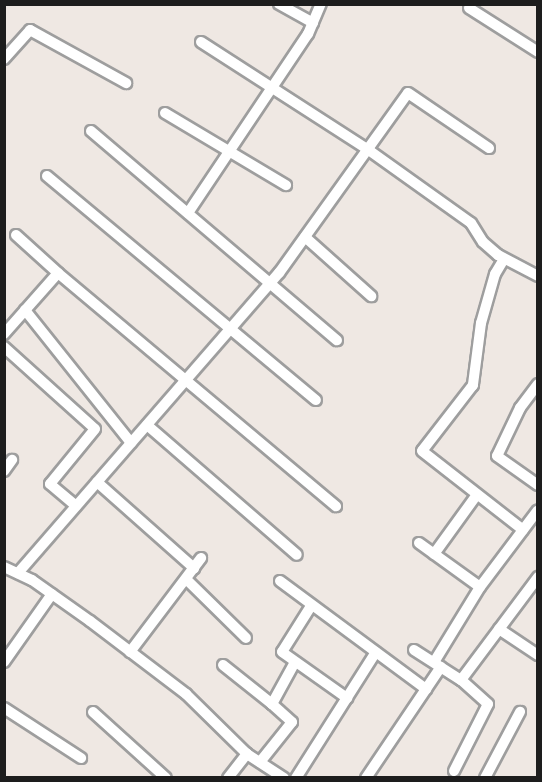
<!DOCTYPE html>
<html>
<head>
<meta charset="utf-8">
<style>
  body { margin:0 }
  #map { position:relative; width:542px; height:782px; overflow:hidden; background:#efe8e3; font-family:Cabin,sans-serif }
  div>[style] { position:absolute }
  [style*='--x'] { left:calc(var(--x)*1px); top:calc(var(--y)*1px); width:calc(var(--w)*1px); rotate:calc(var(--a)*1deg) }
  .roads { filter:drop-shadow(2px 0 #9e9e9e) drop-shadow(-2px 0 #9e9e9e) drop-shadow(0 2px #9e9e9e) drop-shadow(0 -2px #9e9e9e) }
  .minor>* { height:10px; margin:-5px; padding:0 5px; transform-origin:5px; border-radius:5px; background:#fff }
  span { translate:-50% -50%; white-space:nowrap; text-align:center; line-height:1.15; -webkit-text-stroke:4.5px #fff; paint-order:stroke }
  .frame { position:absolute; inset:0; border:6px solid #1d1d1d; pointer-events:none }
</style>
</head>
<body>
<div id="map">
  <div class="roads">
    <div class="minor">
      <i style="--x:279;--y:4;--w:39;--a:29"></i>
      <i style="--x:469;--y:8;--w:82;--a:32.5"></i>
      <i style="--x:201;--y:42;--w:201;--a:32.8"></i>
      <i style="--x:370;--y:151;--w:124;--a:35.5"></i>
      <i style="--x:471;--y:223;--w:22;--a:58"></i>
      <i style="--x:483;--y:242;--w:20;--a:41"></i>
      <i style="--x:498;--y:255;--w:45;--a:27.7"></i>
      <i style="--x:4;--y:59;--w:39;--a:-48"></i>
      <i style="--x:30;--y:30;--w:110;--a:28.9"></i>
      <i style="--x:165;--y:113;--w:141;--a:30.8"></i>
      <i style="--x:91;--y:131;--w:323;--a:40.4"></i>
      <i style="--x:47;--y:176;--w:350;--a:39.8"></i>
      <i style="--x:188;--y:213;--w:216;--a:-56.2"></i>
      <i style="--x:308;--y:34;--w:33;--a:-67"></i>
      <i style="--x:16;--y:235;--w:57;--a:42.1"></i>
      <i style="--x:305;--y:237;--w:89;--a:41.8"></i>
      <i style="--x:504;--y:259;--w:17;--a:121"></i>
      <i style="--x:495;--y:274;--w:51;--a:105.9"></i>
      <i style="--x:481;--y:323;--w:63;--a:97.4"></i>
      <i style="--x:473;--y:385;--w:83;--a:127.7"></i>
      <i style="--x:422;--y:451;--w:128;--a:38"></i>
      <i style="--x:25;--y:310;--w:170;--a:51.4"></i>
      <i style="--x:4;--y:334;--w:81;--a:-48.5"></i>
      <i style="--x:58;--y:273;--w:363;--a:40"></i>
      <i style="--x:4;--y:347;--w:122;--a:42"></i>
      <i style="--x:95;--y:429;--w:71;--a:129.3"></i>
      <i style="--x:50;--y:484;--w:34;--a:40"></i>
      <i style="--x:538;--y:384;--w:30;--a:127"></i>
      <i style="--x:520;--y:408;--w:53;--a:115.6"></i>
      <i style="--x:497;--y:456;--w:50;--a:35.3"></i>
      <i style="--x:147;--y:425;--w:198;--a:40.9"></i>
      <i style="--x:4;--y:471;--w:14;--a:-54"></i>
      <i style="--x:97;--y:482;--w:130;--a:41.6"></i>
      <i style="--x:419;--y:543;--w:75;--a:35.8"></i>
      <i style="--x:480;--y:587;--w:88;--a:121.5"></i>
      <i style="--x:434;--y:554;--w:72;--a:-54.1"></i>
      <i style="--x:4;--y:567;--w:31;--a:25"></i>
      <i style="--x:32;--y:580;--w:71;--a:35.3"></i>
      <i style="--x:90;--y:621;--w:121;--a:37.2"></i>
      <i style="--x:186;--y:694;--w:86;--a:44.5"></i>
      <i style="--x:247;--y:754;--w:44;--a:33"></i>
      <i style="--x:18;--y:573;--w:398;--a:-49"></i>
      <i style="--x:279;--y:273;--w:221;--a:-54.4"></i>
      <i style="--x:408;--y:93;--w:98;--a:34.2"></i>
      <i style="--x:186;--y:579;--w:84;--a:44.5"></i>
      <i style="--x:280;--y:581;--w:182;--a:36.5"></i>
      <i style="--x:480;--y:587;--w:96;--a:-53"></i>
      <i style="--x:311;--y:606;--w:54;--a:122.2"></i>
      <i style="--x:282;--y:652;--w:80;--a:35.3"></i>
      <i style="--x:499;--y:629;--w:47;--a:33.7"></i>
      <i style="--x:414;--y:650;--w:56;--a:32.6"></i>
      <i style="--x:461;--y:680;--w:129;--a:-53.2"></i>
      <i style="--x:130;--y:652;--w:118;--a:-52.9"></i>
      <i style="--x:4;--y:662;--w:83;--a:-54.8"></i>
      <i style="--x:223;--y:665;--w:63;--a:38.5"></i>
      <i style="--x:4;--y:708;--w:92;--a:33"></i>
      <i style="--x:93;--y:712;--w:98;--a:42.1"></i>
      <i style="--x:260;--y:762;--w:51;--a:-51.3"></i>
      <i style="--x:292;--y:722;--w:27;--a:-138"></i>
      <i style="--x:272;--y:704;--w:46;--a:-61.2"></i>
      <i style="--x:454;--y:771;--w:75;--a:-63.1"></i>
      <i style="--x:488;--y:704;--w:36;--a:-138"></i>
      <i style="--x:228;--y:778;--w:31;--a:-52"></i>
      <i style="--x:296;--y:778;--w:149;--a:-57.6"></i>
      <i style="--x:366;--y:778;--w:134;--a:-56"></i>
      <i style="--x:485;--y:778;--w:75;--a:-62.1"></i>
    </div>
  </div>
  <div class="frame"></div>
</div>
</body>
</html>
